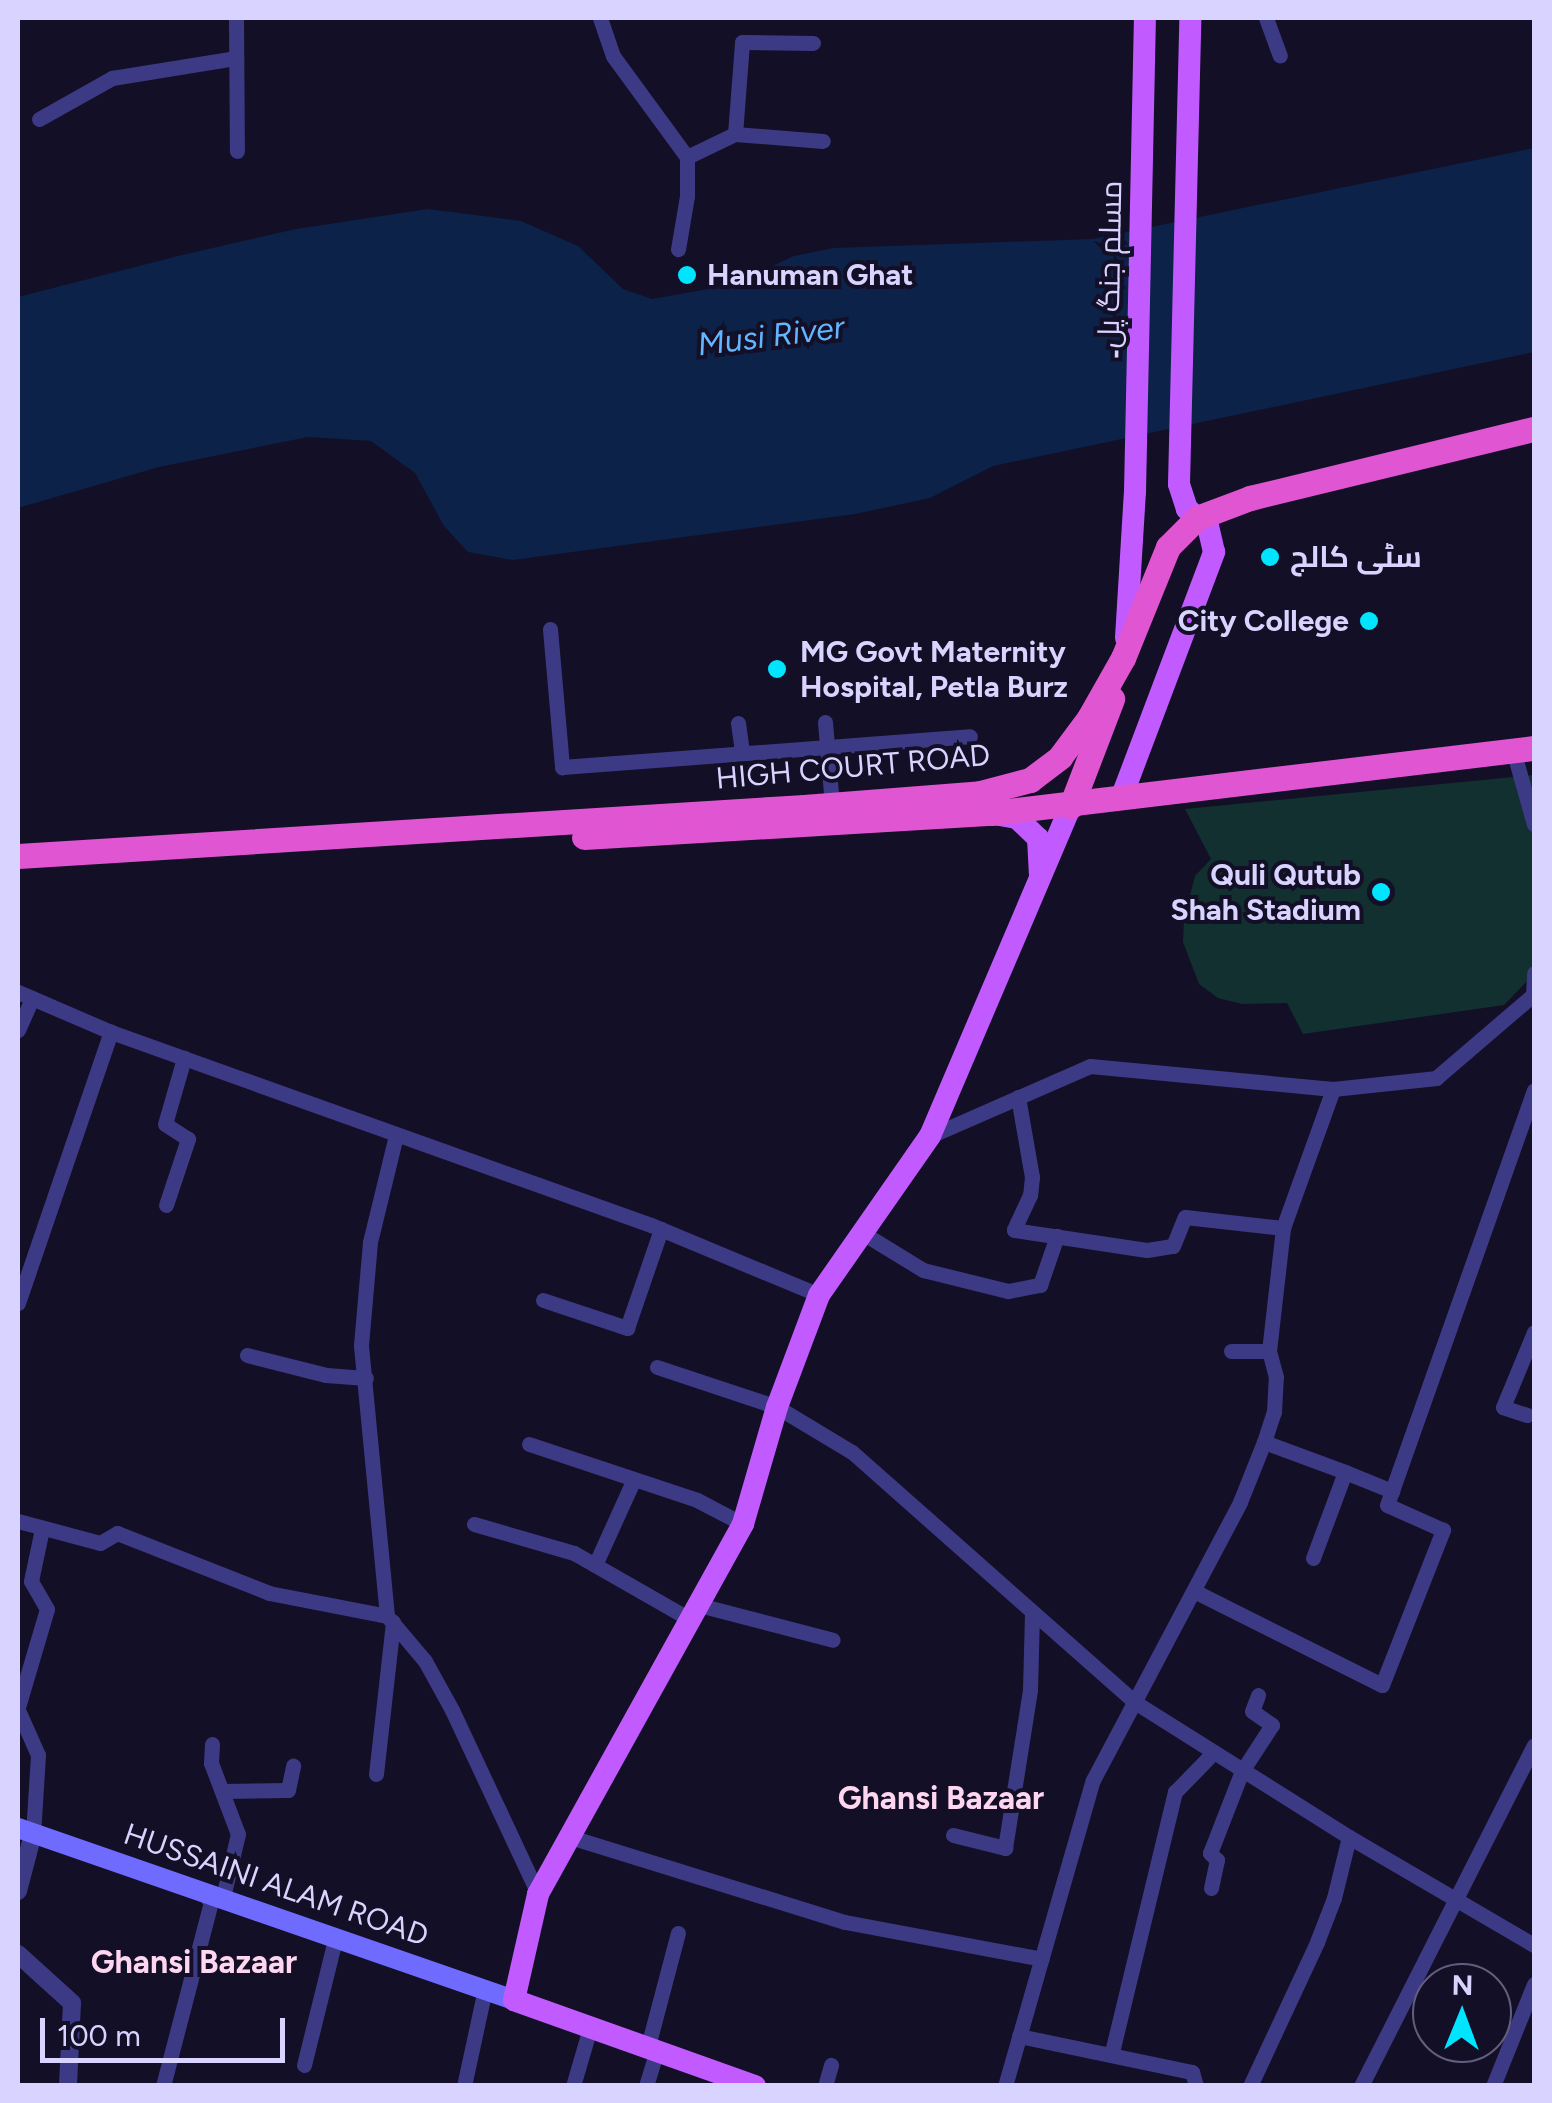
<!DOCTYPE html>
<html>
<head>
<meta charset="utf-8">
<style>
  body { margin:0 }
  #map { position:relative; width:1552px; height:2103px; overflow:hidden; background:#130f26; font-family:Figtree,Cairo,sans-serif }
  div>[style] { position:absolute }
  [style*='--x'] { left:calc(var(--x)*1px); top:calc(var(--y)*1px); width:calc(var(--w)*1px); rotate:calc(var(--a)*1deg) }
  .green>* { inset:0; background:#12302f }
  .water>* { inset:0; background:#0c2248 }
  .minor>* { height:15px; margin:-7.5px; padding:0 7.5px; transform-origin:7.5px; border-radius:7.5px; background:#3d3a85 }
  .tertiary>* { height:18px; margin:-9px; padding:0 9px; transform-origin:9px; border-radius:9px; background:#3d3a85 }
  .secondary>* { height:20px; margin:-10px; padding:0 10px; transform-origin:10px; border-radius:10px; background:#6f6bff }
  .primary>* { height:22px; margin:-11px; padding:0 11px; transform-origin:11px; border-radius:11px; background:#c25bff }
  .trunk>* { height:25px; margin:-12.5px; padding:0 12.5px; transform-origin:12.5px; border-radius:12.5px; background:#e055d1 }
  .dots>* { width:28px; height:28px; translate:-50% -50%; box-sizing:border-box; border:5px solid #130f26; border-radius:50% }
  span { translate:-50% -50%; white-space:nowrap; text-align:center; line-height:1.15; -webkit-text-stroke:8px #130f26; paint-order:stroke }
  .street-label { font-size:30px; color:#d9d4ff }
  .poi-label { font-size:30px; color:#d9d4ff; font-weight:700 }
  .left { translate:0 -50%; text-align:left }
  .right { translate:-100% -50%; text-align:right }
  .water-label { font-size:32px; color:#62b6ff; font-style:italic }
  .neighbourhood-label { font-size:32px; color:#ffd6f0; font-weight:700 }
  .frame { position:absolute; inset:0; border:20px solid #d9d4ff; pointer-events:none }
  .north { position:absolute; left:1412px; top:1963px; width:100px; height:100px; box-sizing:border-box; background:#130f26; border:2px solid #625e7d; border-radius:50%; rotate:1deg; font-size:28px; font-weight:700; line-height:40px; text-align:center; color:#d9d4ff }
  .north::after { content:''; display:block; margin:auto; width:35px; height:45px; background:#00e5ff; clip-path:polygon(50% 0,100% 100%,50% 72%,0 100%) }
  .scale { position:absolute; left:40px; top:2018px; width:245px; height:45px; box-sizing:border-box; border:5px solid #d9d4ff; border-top:0; padding-left:12px; font-size:30px; line-height:35px; white-space:nowrap; color:#d9d4ff; -webkit-text-stroke:8px #130f26; paint-order:stroke }
</style>
</head>
<body>
<div id="map">
  <div class="green">
    <i style="clip-path:polygon(1534px 775px,1534px 974px,1504px 1005px,1303px 1034px,1287px 1003px,1242px 1004px,1218px 998px,1199px 984px,1183px 942px,1184px 919px,1195px 876px,1211px 859px,1185px 809px)"></i>
  </div>
  <div class="water">
    <i style="clip-path:polygon(1534px 148px,1534px 352px,993px 466px,930px 498px,855px 514px,513px 560px,468px 552px,444px 526px,415px 473px,371px 441px,308px 437px,159px 467px,18px 508px,18px 297px,182px 255px,296px 229px,428px 209px,521px 221px,578px 246px,623px 289px,652px 299px,731px 285px,794px 256px,833px 248px,1093px 239px)"></i>
  </div>
  <div class="minor">
    <i style="--x:236;--y:18;--w:133;--a:89.6"></i>
    <i style="--x:600;--y:18;--w:40;--a:71.1"></i>
    <i style="--x:613;--y:56;--w:125;--a:53.8"></i>
    <i style="--x:687;--y:157;--w:39;--a:90"></i>
    <i style="--x:687;--y:196;--w:54;--a:99.6"></i>
    <i style="--x:1266;--y:18;--w:40;--a:69.8"></i>
    <i style="--x:39;--y:119;--w:84;--a:-29.3"></i>
    <i style="--x:112;--y:78;--w:126;--a:-9.2"></i>
    <i style="--x:735;--y:134;--w:92;--a:-85.6"></i>
    <i style="--x:742;--y:42;--w:71;--a:0.8"></i>
    <i style="--x:687;--y:157;--w:53;--a:-25.6"></i>
    <i style="--x:735;--y:134;--w:88;--a:4.5"></i>
    <i style="--x:550;--y:629;--w:139;--a:85"></i>
    <i style="--x:562;--y:767;--w:409;--a:-4.3"></i>
    <i style="--x:825;--y:722;--w:83;--a:85.2"></i>
    <i style="--x:738;--y:723;--w:30;--a:82"></i>
    <i style="--x:1513;--y:750;--w:77;--a:74.2"></i>
    <i style="--x:18;--y:992;--w:101;--a:23.3"></i>
    <i style="--x:111;--y:1032;--w:573;--a:19.67"></i>
    <i style="--x:651;--y:1225;--w:182;--a:22.6"></i>
    <i style="--x:1533;--y:995;--w:22;--a:-87"></i>
    <i style="--x:18;--y:1030;--w:35;--a:-66"></i>
    <i style="--x:1018;--y:1097;--w:81;--a:80.1"></i>
    <i style="--x:1032;--y:1177;--w:18;--a:96"></i>
    <i style="--x:1030;--y:1195;--w:38;--a:115"></i>
    <i style="--x:1014;--y:1230;--w:134;--a:8.6"></i>
    <i style="--x:1147;--y:1250;--w:26;--a:-9"></i>
    <i style="--x:1173;--y:1246;--w:31;--a:-68"></i>
    <i style="--x:1185;--y:1217;--w:99;--a:6.4"></i>
    <i style="--x:930;--y:1136;--w:175;--a:-23.6"></i>
    <i style="--x:1090;--y:1066;--w:244;--a:5.4"></i>
    <i style="--x:1333;--y:1089;--w:104;--a:-6.1"></i>
    <i style="--x:1436;--y:1078;--w:128;--a:-40.6"></i>
    <i style="--x:166;--y:1205;--w:70;--a:-71.6"></i>
    <i style="--x:188;--y:1139;--w:27;--a:-147"></i>
    <i style="--x:165;--y:1124;--w:69;--a:-73.9"></i>
    <i style="--x:861;--y:1232;--w:73;--a:31.5"></i>
    <i style="--x:923;--y:1270;--w:88;--a:13.9"></i>
    <i style="--x:1008;--y:1291;--w:33;--a:-11"></i>
    <i style="--x:1040;--y:1285;--w:52;--a:-70.9"></i>
    <i style="--x:543;--y:1300;--w:89;--a:18.4"></i>
    <i style="--x:627;--y:1328;--w:105;--a:-71"></i>
    <i style="--x:18;--y:1303;--w:287;--a:-71.1"></i>
    <i style="--x:1231;--y:1351;--w:38;--a:0"></i>
    <i style="--x:247;--y:1355;--w:81;--a:14.2"></i>
    <i style="--x:326;--y:1375;--w:40;--a:4.3"></i>
    <i style="--x:657;--y:1367;--w:126;--a:18.4"></i>
    <i style="--x:777;--y:1407;--w:87;--a:31"></i>
    <i style="--x:852;--y:1452;--w:375;--a:41.5"></i>
    <i style="--x:1133;--y:1701;--w:255;--a:32.2"></i>
    <i style="--x:1349;--y:1837;--w:214;--a:30.3"></i>
    <i style="--x:1527;--y:1415;--w:25;--a:-162"></i>
    <i style="--x:1503;--y:1407;--w:81;--a:-67.5"></i>
    <i style="--x:1264;--y:1442;--w:86;--a:20.3"></i>
    <i style="--x:529;--y:1444;--w:177;--a:18.4"></i>
    <i style="--x:697;--y:1500;--w:52;--a:27.6"></i>
    <i style="--x:18;--y:1521;--w:85;--a:15"></i>
    <i style="--x:100;--y:1543;--w:20;--a:-30"></i>
    <i style="--x:117;--y:1533;--w:163;--a:21.5"></i>
    <i style="--x:269;--y:1593;--w:120;--a:11"></i>
    <i style="--x:387;--y:1616;--w:59;--a:49.8"></i>
    <i style="--x:425;--y:1661;--w:56;--a:61.1"></i>
    <i style="--x:452;--y:1710;--w:203;--a:64.9"></i>
    <i style="--x:474;--y:1524;--w:104;--a:16.2"></i>
    <i style="--x:574;--y:1553;--w:135;--a:29.8"></i>
    <i style="--x:1313;--y:1558;--w:92;--a:-69.6"></i>
    <i style="--x:1345;--y:1472;--w:51;--a:22"></i>
    <i style="--x:595;--y:1565;--w:94;--a:-65.6"></i>
    <i style="--x:1194;--y:1591;--w:210;--a:26.6"></i>
    <i style="--x:1382;--y:1685;--w:167;--a:-68.5"></i>
    <i style="--x:1443;--y:1530;--w:61;--a:-155.9"></i>
    <i style="--x:1387;--y:1505;--w:440;--a:-70.5"></i>
    <i style="--x:699;--y:1605;--w:138;--a:14.6"></i>
    <i style="--x:387;--y:1616;--w:272;--a:-95.5"></i>
    <i style="--x:361;--y:1345;--w:103;--a:-85"></i>
    <i style="--x:370;--y:1242;--w:110;--a:-76.3"></i>
    <i style="--x:18;--y:1707;--w:102;--a:-73.5"></i>
    <i style="--x:47;--y:1609;--w:32;--a:-120"></i>
    <i style="--x:31;--y:1581;--w:53;--a:-78.1"></i>
    <i style="--x:18;--y:1710;--w:49;--a:66"></i>
    <i style="--x:38;--y:1755;--w:79;--a:93.6"></i>
    <i style="--x:212;--y:1744;--w:19;--a:93"></i>
    <i style="--x:211;--y:1763;--w:76;--a:69.2"></i>
    <i style="--x:238;--y:1834;--w:65;--a:103.4"></i>
    <i style="--x:376;--y:1774;--w:153;--a:-83.6"></i>
    <i style="--x:223;--y:1791;--w:65;--a:-0.9"></i>
    <i style="--x:288;--y:1790;--w:25;--a:-78"></i>
    <i style="--x:953;--y:1835;--w:54;--a:14"></i>
    <i style="--x:1005;--y:1848;--w:160;--a:-81"></i>
    <i style="--x:1030;--y:1690;--w:77;--a:-88.5"></i>
    <i style="--x:567;--y:1836;--w:291;--a:17.2"></i>
    <i style="--x:845;--y:1922;--w:200;--a:10.6"></i>
    <i style="--x:1211;--y:1888;--w:29;--a:-78"></i>
    <i style="--x:1217;--y:1860;--w:10;--a:-135"></i>
    <i style="--x:1210;--y:1853;--w:88;--a:-68.7"></i>
    <i style="--x:1242;--y:1771;--w:55;--a:-56.9"></i>
    <i style="--x:1272;--y:1725;--w:24;--a:-145"></i>
    <i style="--x:1252;--y:1711;--w:17;--a:-69"></i>
    <i style="--x:1019;--y:2036;--w:177;--a:11.8"></i>
    <i style="--x:1192;--y:2072;--w:15;--a:74"></i>
    <i style="--x:647;--y:2050;--w:121;--a:-75.2"></i>
    <i style="--x:1112;--y:2052;--w:268;--a:-76.4"></i>
    <i style="--x:1175;--y:1792;--w:54;--a:-45.7"></i>
    <i style="--x:304;--y:2065;--w:133;--a:-76.1"></i>
    <i style="--x:163;--y:2086;--w:190;--a:-75.4"></i>
    <i style="--x:211;--y:1902;--w:15;--a:-132"></i>
    <i style="--x:464;--y:2086;--w:99;--a:-77.8"></i>
    <i style="--x:573;--y:2086;--w:60;--a:-73.7"></i>
    <i style="--x:646;--y:2086;--w:34;--a:-73"></i>
    <i style="--x:825;--y:2086;--w:22;--a:-74"></i>
    <i style="--x:1005;--y:2086;--w:318;--a:-74"></i>
    <i style="--x:1093;--y:1780;--w:314;--a:-62.1"></i>
    <i style="--x:1240;--y:1502;--w:65;--a:-68.2"></i>
    <i style="--x:1264;--y:1442;--w:32;--a:-72"></i>
    <i style="--x:1274;--y:1412;--w:35;--a:-87"></i>
    <i style="--x:1276;--y:1377;--w:27;--a:-105"></i>
    <i style="--x:1269;--y:1351;--w:124;--a:-83.5"></i>
    <i style="--x:1283;--y:1228;--w:148;--a:-70.2"></i>
    <i style="--x:1250;--y:2086;--w:159;--a:-65"></i>
    <i style="--x:1317;--y:1942;--w:47;--a:-68.9"></i>
    <i style="--x:1334;--y:1898;--w:63;--a:-76.2"></i>
    <i style="--x:1361;--y:2086;--w:382;--a:-63.1"></i>
    <i style="--x:1493;--y:2086;--w:110;--a:-68.1"></i>
  </div>
  <div class="tertiary">
    <i style="--x:18;--y:1891;--w:59;--a:-75.3"></i>
    <i style="--x:18;--y:1954;--w:73;--a:42.2"></i>
    <i style="--x:72;--y:2003;--w:83;--a:92.8"></i>
  </div>
  <div class="secondary">
    <i style="--x:18;--y:1828;--w:525;--a:19.13"></i>
  </div>
  <div class="primary">
    <i style="--x:1126;--y:638;--w:146;--a:-86.5"></i>
    <i style="--x:1135;--y:492;--w:474;--a:-88.8"></i>
    <i style="--x:1122;--y:796;--w:261;--a:-69.3"></i>
    <i style="--x:1214;--y:552;--w:26;--a:-103"></i>
    <i style="--x:1208;--y:527;--w:28;--a:-139"></i>
    <i style="--x:1187;--y:509;--w:26;--a:-108"></i>
    <i style="--x:1179;--y:484;--w:466;--a:-88.6"></i>
    <i style="--x:994;--y:814;--w:23;--a:10"></i>
    <i style="--x:1017;--y:818;--w:29;--a:44"></i>
    <i style="--x:1038;--y:838;--w:35;--a:87"></i>
    <i style="--x:755;--y:2086;--w:256;--a:-160.4"></i>
    <i style="--x:514;--y:2000;--w:109;--a:-77.2"></i>
    <i style="--x:538;--y:1894;--w:423;--a:-61"></i>
    <i style="--x:743;--y:1524;--w:122;--a:-73.8"></i>
    <i style="--x:777;--y:1407;--w:120;--a:-69.4"></i>
    <i style="--x:819;--y:1295;--w:194;--a:-55.1"></i>
    <i style="--x:930;--y:1136;--w:359;--a:-66.9"></i>
  </div>
  <div class="trunk">
    <i style="--x:1071;--y:806;--w:115;--a:-69"></i>
    <i style="--x:584;--y:837;--w:408;--a:-3.4"></i>
    <i style="--x:991;--y:813;--w:547;--a:-6.83"></i>
    <i style="--x:18;--y:856;--w:788;--a:-3.57"></i>
    <i style="--x:804;--y:807;--w:177;--a:-4.5"></i>
    <i style="--x:980;--y:793;--w:52;--a:-14.6"></i>
    <i style="--x:1030;--y:780;--w:38;--a:-37"></i>
    <i style="--x:1060;--y:757;--w:49;--a:-53.4"></i>
    <i style="--x:1089;--y:718;--w:69;--a:-60.5"></i>
    <i style="--x:1123;--y:658;--w:120;--a:-67.9"></i>
    <i style="--x:1168;--y:547;--w:41;--a:-45"></i>
    <i style="--x:1197;--y:518;--w:57;--a:-20.7"></i>
    <i style="--x:1250;--y:498;--w:292;--a:-13.7"></i>
  </div>
  <div class="dots">
    <i style="left:687px;top:275px;background:#00e5ff"></i>
    <i style="left:1270px;top:557px;background:#00e5ff"></i>
    <i style="left:1369px;top:621px;background:#00e5ff"></i>
    <i style="left:777px;top:669px;background:#00e5ff"></i>
    <i style="left:1381px;top:892px;background:#00e5ff"></i>
  </div>
  <div class="street-label">
    <span style="left:1110px;top:270px;rotate:-89deg">مسلم جنگ پل۔</span>
    <span style="left:853px;top:767px;rotate:-5deg">HIGH COURT ROAD</span>
    <span style="left:276px;top:1885px;rotate:19deg">HUSSAINI ALAM ROAD</span>
  </div>
  <div class="poi-label">
    <span class="left" style="left:707px;top:275px">Hanuman Ghat</span>
    <span class="left" style="left:1290px;top:557px">سٹی کالج</span>
    <span class="right" style="left:1349px;top:621px">City College</span>
    <span class="left" style="left:800px;top:669px">MG Govt Maternity<br>Hospital, Petla Burz</span>
    <span class="right" style="left:1361px;top:892px">Quli Qutub<br>Shah Stadium</span>
  </div>
  <div class="water-label">
    <span style="left:771px;top:336px;rotate:-7deg">Musi River</span>
  </div>
  <div class="neighbourhood-label">
    <span style="left:941px;top:1798px">Ghansi Bazaar</span>
    <span style="left:194px;top:1962px">Ghansi Bazaar</span>
  </div>
  <div class="frame"></div>
  <div class="north">N</div>
  <div class="scale">100 m</div>
</div>
</body>
</html>
